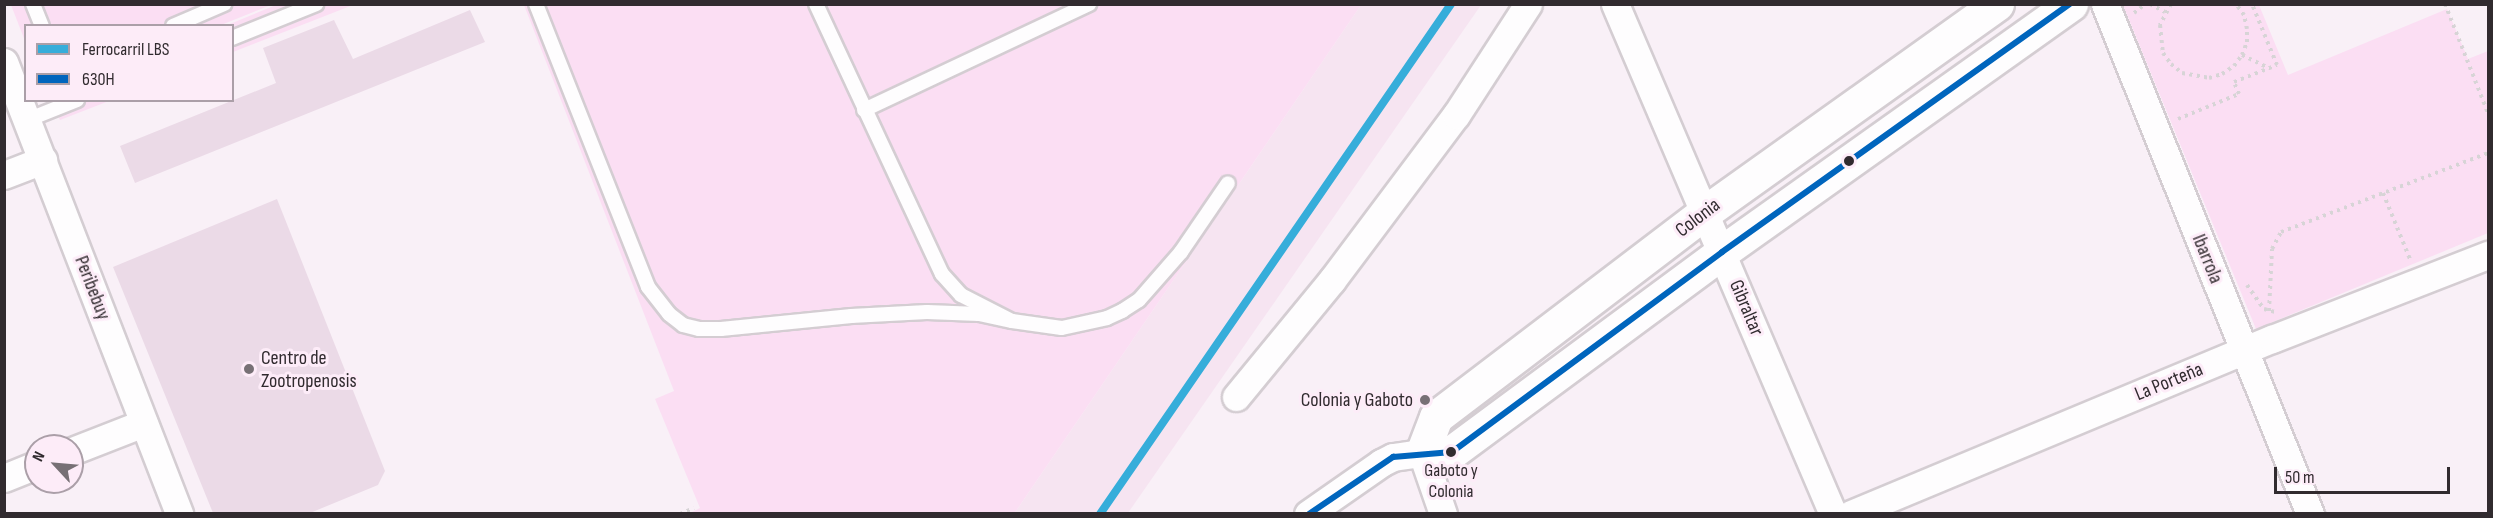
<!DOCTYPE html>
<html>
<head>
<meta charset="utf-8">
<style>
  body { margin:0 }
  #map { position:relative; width:2493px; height:518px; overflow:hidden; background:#f9f0f7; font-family:"Sofia Sans Condensed",sans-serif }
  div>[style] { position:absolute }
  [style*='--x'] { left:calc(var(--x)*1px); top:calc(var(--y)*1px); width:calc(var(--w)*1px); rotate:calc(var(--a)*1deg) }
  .built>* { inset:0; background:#f6e4f1 }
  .green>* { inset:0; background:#fbdef3 }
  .building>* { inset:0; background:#ebdae7 }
  .path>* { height:4px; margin-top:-2px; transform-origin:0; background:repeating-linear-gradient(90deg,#d7d4d6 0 3px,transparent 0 7.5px) }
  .roads { filter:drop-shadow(2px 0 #d4cdd2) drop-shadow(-2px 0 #d4cdd2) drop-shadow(0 2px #d4cdd2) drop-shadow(0 -2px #d4cdd2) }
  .service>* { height:14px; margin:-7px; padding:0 7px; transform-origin:7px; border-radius:7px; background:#fefdfe }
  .minor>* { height:27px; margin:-13.5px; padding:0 13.5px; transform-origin:13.5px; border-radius:13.5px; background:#fefdfe }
  .tertiary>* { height:33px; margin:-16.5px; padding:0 16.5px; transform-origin:16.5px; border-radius:16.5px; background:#fefdfe }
  .bus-1>* { height:6px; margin:-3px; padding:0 3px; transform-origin:3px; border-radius:3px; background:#0065bd }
  .rail-1>* { height:8px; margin:-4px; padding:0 4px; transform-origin:4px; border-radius:4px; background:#36adda }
  .dots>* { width:16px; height:16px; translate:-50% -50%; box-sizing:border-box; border:3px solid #fdecf8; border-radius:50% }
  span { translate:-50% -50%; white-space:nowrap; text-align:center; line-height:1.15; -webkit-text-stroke:6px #fdecf8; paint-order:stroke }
  .bus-label { font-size:18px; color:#312b2f }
  .street-label { font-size:20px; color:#312b2f }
  .poi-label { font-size:20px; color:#312b2f }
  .left { translate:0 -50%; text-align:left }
  .right { translate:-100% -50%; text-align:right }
  .frame { position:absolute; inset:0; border:6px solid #312b2f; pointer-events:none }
  .legend { position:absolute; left:24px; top:24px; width:210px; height:78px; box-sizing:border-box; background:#fdecf8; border:2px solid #ab9fa8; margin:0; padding:8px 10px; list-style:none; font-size:18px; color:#312b2f }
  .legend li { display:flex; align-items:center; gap:12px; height:30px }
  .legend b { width:30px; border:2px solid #ab9fa8 }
  .north { position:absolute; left:24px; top:434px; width:60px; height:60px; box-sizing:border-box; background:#fdecf8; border:2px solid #ab9fa8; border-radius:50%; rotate:296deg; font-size:16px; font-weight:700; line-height:24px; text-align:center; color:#312b2f }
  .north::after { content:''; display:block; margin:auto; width:21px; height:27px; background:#777075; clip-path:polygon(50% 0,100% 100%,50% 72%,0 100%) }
  .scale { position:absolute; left:2274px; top:467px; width:176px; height:27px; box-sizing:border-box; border:3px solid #312b2f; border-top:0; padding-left:8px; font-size:18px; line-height:21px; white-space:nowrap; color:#312b2f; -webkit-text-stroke:4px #fdecf8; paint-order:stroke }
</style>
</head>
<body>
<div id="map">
  <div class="built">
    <i style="clip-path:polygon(1361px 5px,1481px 5px,1128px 513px,1014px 514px)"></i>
  </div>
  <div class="green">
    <i style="clip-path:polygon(11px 5px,271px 5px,221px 25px,26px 26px,25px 41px)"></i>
    <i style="clip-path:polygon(276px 5px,353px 5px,233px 52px,232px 26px,225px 26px)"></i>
    <i style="clip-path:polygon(524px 5px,1361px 5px,1014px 514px,690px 513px,700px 508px,655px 399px,674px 391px)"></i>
    <i style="clip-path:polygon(2123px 5px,2259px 5px,2288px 75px,2447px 9px,2468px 59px,2488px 51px,2488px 233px,2256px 329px)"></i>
    <i style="clip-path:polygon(50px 101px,109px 101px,60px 120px)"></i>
  </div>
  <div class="building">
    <i style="clip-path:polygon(470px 10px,485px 42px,135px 183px,120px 146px,276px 83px,263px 48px,334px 20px,353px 59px)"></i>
    <i style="clip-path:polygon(277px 199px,385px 471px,378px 485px,310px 513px,213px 513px,113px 267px)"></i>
  </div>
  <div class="path">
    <i style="--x:2150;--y:4;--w:17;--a:28"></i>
    <i style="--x:2171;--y:4;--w:24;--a:118"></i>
    <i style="--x:2160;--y:25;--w:28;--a:84"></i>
    <i style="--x:2163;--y:53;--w:14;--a:54"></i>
    <i style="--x:2171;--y:64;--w:14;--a:39"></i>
    <i style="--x:2182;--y:73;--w:27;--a:10"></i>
    <i style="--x:2209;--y:78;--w:14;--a:-17"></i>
    <i style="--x:2222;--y:74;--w:14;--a:-34"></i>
    <i style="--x:2234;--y:66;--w:14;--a:-54"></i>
    <i style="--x:2242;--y:55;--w:14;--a:-69"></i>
    <i style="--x:2247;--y:42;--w:13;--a:-90"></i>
    <i style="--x:2247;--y:29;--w:14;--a:-102"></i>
    <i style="--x:2244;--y:15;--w:14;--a:-126"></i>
    <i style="--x:2445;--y:4;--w:117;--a:68.5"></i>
    <i style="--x:2134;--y:13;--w:14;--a:-39"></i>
    <i style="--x:2242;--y:55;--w:30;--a:26"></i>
    <i style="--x:2178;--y:119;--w:66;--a:-22.3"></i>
    <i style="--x:2239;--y:94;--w:13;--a:-113"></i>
    <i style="--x:2234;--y:82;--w:46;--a:-21.6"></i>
    <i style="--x:2277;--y:65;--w:66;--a:-112.3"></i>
    <i style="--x:2383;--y:193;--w:71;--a:67.8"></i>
    <i style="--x:2247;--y:285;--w:29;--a:55"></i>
    <i style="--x:2264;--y:309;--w:11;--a:15"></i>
    <i style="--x:2269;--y:311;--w:62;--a:-87.2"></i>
    <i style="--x:2272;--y:249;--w:19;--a:-62"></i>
    <i style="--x:2281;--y:232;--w:222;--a:-20.9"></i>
    <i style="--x:680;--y:514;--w:15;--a:-23"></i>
  </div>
  <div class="roads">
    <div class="service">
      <i style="--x:33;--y:4;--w:24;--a:68"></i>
      <i style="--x:536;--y:4;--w:304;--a:68.4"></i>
      <i style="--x:648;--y:287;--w:34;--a:52"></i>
      <i style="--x:669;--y:314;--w:18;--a:38"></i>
      <i style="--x:683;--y:325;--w:16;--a:14"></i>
      <i style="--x:699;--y:329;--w:22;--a:0"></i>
      <i style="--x:721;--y:329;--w:131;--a:-5.7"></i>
      <i style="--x:851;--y:316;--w:76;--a:-3"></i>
      <i style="--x:927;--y:312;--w:52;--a:2.2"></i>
      <i style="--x:979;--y:314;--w:34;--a:12"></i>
      <i style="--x:816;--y:4;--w:298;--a:65"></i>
      <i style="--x:942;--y:274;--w:28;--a:48"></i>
      <i style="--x:961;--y:295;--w:57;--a:27"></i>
      <i style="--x:1012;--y:321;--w:50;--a:8"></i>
      <i style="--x:1062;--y:328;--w:46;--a:-12.5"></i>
      <i style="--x:1107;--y:318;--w:17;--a:-25"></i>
      <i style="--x:1122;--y:311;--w:20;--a:-33"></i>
      <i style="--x:1139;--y:300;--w:64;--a:-48.8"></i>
      <i style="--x:1181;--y:252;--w:83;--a:-55.7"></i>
      <i style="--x:173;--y:26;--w:56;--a:-23.3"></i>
      <i style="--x:232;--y:38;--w:91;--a:-22"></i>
      <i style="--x:864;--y:110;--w:249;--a:-25.2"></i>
      <i style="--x:27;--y:120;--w:54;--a:-21.8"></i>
    </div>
    <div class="minor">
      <i style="--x:1615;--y:4;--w:555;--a:66.86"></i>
      <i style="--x:2105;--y:4;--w:550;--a:68.1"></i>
      <i style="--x:4;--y:62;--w:485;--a:68.8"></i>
      <i style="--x:4;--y:175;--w:42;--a:-21"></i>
      <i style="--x:1236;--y:397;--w:151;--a:-50.6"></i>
      <i style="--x:1332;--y:280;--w:206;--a:-53.1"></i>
      <i style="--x:1456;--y:115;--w:132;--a:-57"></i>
      <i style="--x:72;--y:451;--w:77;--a:-21.3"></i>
      <i style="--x:4;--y:478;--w:35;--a:-22"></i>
      <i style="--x:1308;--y:514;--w:89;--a:-34.9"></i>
      <i style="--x:1381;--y:463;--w:13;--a:-27"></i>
      <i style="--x:1393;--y:457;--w:29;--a:-8"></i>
      <i style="--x:1422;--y:453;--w:65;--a:71"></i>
      <i style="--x:1851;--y:514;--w:456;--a:-22.6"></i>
      <i style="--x:2272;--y:339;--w:232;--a:-21.3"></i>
    </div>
    <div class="tertiary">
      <i style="--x:1997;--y:4;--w:360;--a:144.5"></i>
      <i style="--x:1704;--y:213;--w:337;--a:142.7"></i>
      <i style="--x:1436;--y:417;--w:39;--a:111"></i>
      <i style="--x:1422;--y:453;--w:30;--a:-2"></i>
      <i style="--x:1452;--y:452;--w:336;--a:-36.5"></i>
      <i style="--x:1722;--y:252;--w:428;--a:-35.4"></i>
    </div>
  </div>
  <div class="bus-1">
    <i style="--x:1309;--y:514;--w:102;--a:-34.2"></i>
    <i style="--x:1393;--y:457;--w:59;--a:-4.8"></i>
    <i style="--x:1452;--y:452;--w:336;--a:-36.5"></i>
    <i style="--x:1722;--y:252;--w:427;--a:-35.5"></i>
  </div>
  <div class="rail-1">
    <i style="--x:1100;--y:514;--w:619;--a:-55.46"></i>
  </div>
  <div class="dots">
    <i style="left:1849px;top:161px;background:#312b2f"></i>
    <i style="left:249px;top:369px;background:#777075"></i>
    <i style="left:1425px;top:400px;background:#777075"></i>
    <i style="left:1451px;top:452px;background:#312b2f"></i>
  </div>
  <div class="bus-label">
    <span style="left:1451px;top:482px">Gaboto y<br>Colonia</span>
  </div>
  <div class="street-label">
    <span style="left:1698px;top:218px;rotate:-37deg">Colonia</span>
    <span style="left:2207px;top:259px;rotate:68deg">Ibarrola</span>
    <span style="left:92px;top:288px;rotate:69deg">Peribebuy</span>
    <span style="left:1746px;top:308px;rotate:67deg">Gibraltar</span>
    <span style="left:2169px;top:382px;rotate:-22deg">La Porteña</span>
  </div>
  <div class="poi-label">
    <span class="left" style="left:261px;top:370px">Centro de<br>Zootropenosis</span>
    <span class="right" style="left:1413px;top:400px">Colonia y Gaboto</span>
  </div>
  <div class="frame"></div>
  <ul class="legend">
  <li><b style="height:8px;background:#36adda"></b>Ferrocarril LBS</li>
  <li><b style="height:8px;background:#0065bd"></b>630H</li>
  </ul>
  <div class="north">N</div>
  <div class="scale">50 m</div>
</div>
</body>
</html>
